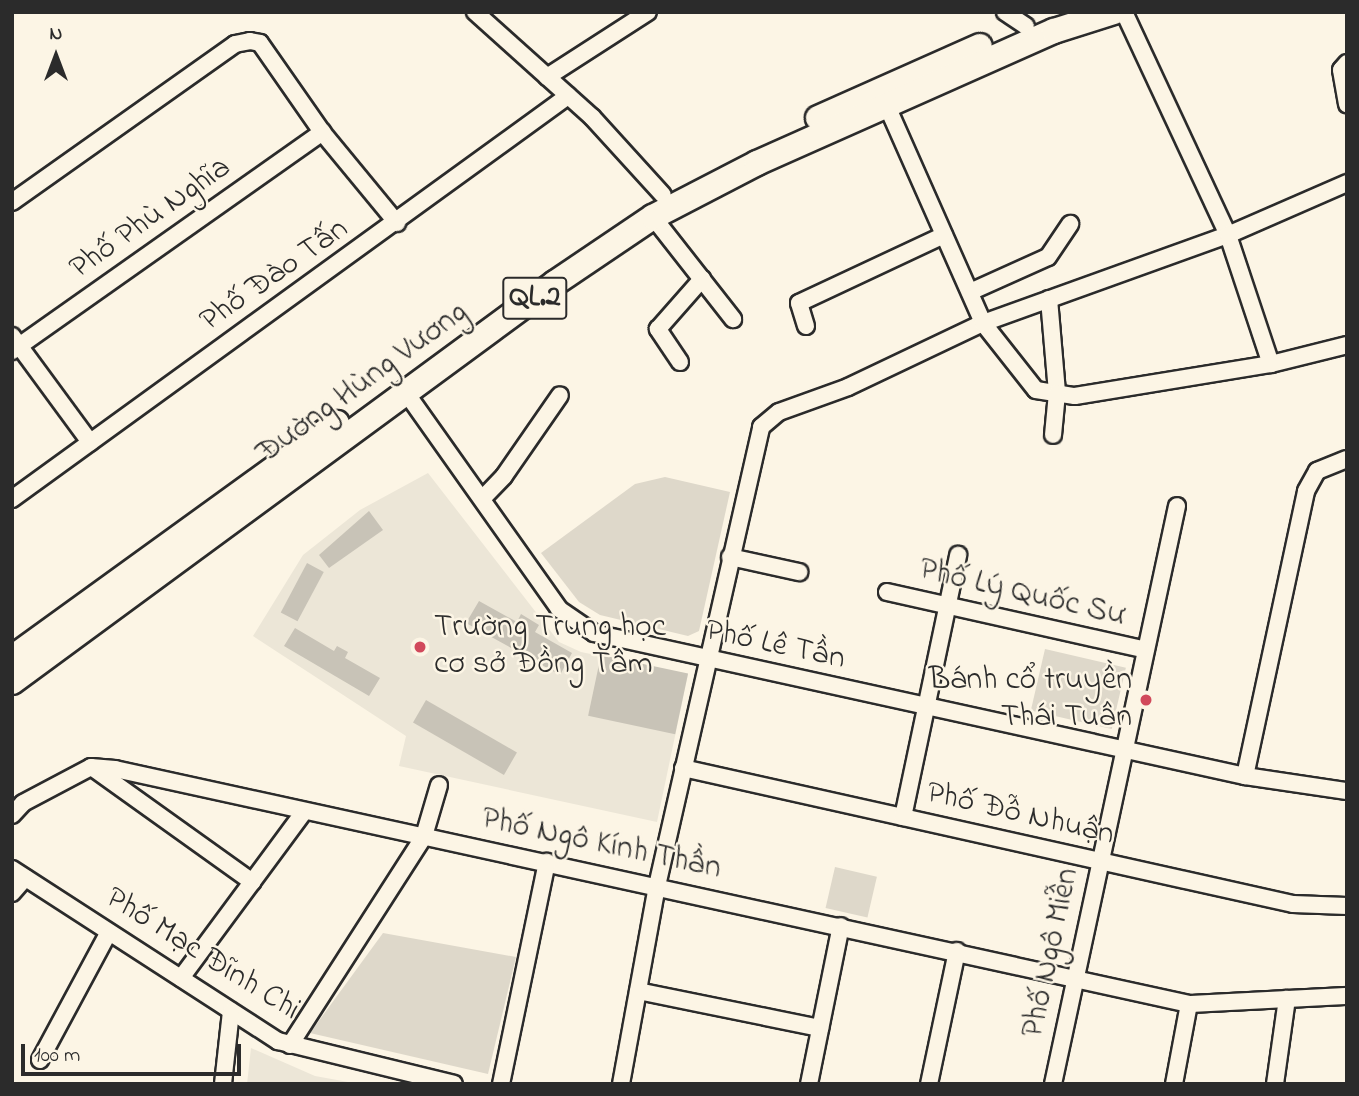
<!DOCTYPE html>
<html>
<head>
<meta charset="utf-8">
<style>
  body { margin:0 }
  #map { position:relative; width:1359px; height:1096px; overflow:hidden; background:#fcf5e5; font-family:"Indie Flower",sans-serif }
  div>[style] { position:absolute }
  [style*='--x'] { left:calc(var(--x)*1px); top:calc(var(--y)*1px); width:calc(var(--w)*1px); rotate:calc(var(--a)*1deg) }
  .built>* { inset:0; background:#ece6d7 }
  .green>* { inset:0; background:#ded8ca; transform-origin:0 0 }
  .building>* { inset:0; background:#c8c3b7; transform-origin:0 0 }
  .roads { filter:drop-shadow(2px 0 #2b2b2b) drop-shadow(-2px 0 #2b2b2b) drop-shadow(0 2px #2b2b2b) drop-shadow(0 -2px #2b2b2b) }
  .minor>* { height:16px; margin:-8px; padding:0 8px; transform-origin:8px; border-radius:8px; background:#fcf5e5 }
  .primary>* { height:24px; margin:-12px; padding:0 12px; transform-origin:12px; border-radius:12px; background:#fcf5e5 }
  .dots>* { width:19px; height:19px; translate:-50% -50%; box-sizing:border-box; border:4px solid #fcf5e5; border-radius:50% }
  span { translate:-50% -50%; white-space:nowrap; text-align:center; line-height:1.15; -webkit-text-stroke:5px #fcf5e5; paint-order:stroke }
  .shield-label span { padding:2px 5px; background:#fcf5e5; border:2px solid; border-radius:5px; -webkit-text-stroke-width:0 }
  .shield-label { font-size:30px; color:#2b2b2b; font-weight:700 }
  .street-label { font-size:32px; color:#2b2b2b }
  .poi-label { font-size:32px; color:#2b2b2b }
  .left { translate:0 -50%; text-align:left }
  .right { translate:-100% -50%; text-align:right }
  .frame { position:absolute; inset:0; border:14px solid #2b2b2b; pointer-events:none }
  .north { position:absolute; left:21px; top:21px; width:70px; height:70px; -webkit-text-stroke:5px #fcf5e5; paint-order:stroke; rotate:0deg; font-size:19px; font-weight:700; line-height:28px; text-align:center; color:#2b2b2b }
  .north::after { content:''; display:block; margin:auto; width:24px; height:32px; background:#2b2b2b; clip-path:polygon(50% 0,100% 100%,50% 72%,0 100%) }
  .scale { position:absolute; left:21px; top:1044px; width:220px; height:32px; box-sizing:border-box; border:4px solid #2b2b2b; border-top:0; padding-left:9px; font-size:21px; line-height:24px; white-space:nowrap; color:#2b2b2b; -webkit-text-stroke:5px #fcf5e5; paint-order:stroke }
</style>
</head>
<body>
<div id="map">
  <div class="built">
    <i style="clip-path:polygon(428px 473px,559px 642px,581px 652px,688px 674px,657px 822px,399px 766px,406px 736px,253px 636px,303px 555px,360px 510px)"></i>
    <i style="clip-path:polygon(251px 1048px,315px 1076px,359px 1084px,247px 1084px)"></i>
  </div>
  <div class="green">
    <i style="clip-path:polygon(665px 477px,730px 492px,699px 631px,688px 636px,600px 615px,579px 602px,541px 553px,635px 484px)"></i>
    <i style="left:1045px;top:649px;width:83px;height:63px;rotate:13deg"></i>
    <i style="left:835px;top:867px;width:43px;height:42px;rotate:13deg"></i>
    <i style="clip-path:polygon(383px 933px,516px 957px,488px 1074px,310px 1033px)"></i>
  </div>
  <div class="building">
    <i style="clip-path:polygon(369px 511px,383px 530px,329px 568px,319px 555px)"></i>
    <i style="left:307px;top:563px;width:19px;height:56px;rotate:28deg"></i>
    <i style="clip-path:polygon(479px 601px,517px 622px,521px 614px,539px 625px,535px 632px,572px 653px,560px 675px,466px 623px)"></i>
    <i style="clip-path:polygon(295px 628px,334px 651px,337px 646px,348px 652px,345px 658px,380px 678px,369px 696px,284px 646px)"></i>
    <i style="left:601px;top:655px;width:89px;height:62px;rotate:12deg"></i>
    <i style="left:426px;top:700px;width:105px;height:26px;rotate:30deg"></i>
  </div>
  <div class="roads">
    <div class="minor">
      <i style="--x:475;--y:12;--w:157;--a:41.9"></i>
      <i style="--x:592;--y:117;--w:105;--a:47.7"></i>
      <i style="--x:1005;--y:12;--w:25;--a:34"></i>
      <i style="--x:1124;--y:12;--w:246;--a:65"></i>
      <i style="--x:1228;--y:235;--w:136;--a:71.6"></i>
      <i style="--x:1347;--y:63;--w:9;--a:131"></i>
      <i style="--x:1341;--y:70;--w:35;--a:80"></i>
      <i style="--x:547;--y:77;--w:120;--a:-32.8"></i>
      <i style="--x:887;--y:106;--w:237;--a:66.1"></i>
      <i style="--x:983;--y:323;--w:85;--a:51.7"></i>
      <i style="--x:1036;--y:390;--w:39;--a:9"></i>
      <i style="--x:1075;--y:396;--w:199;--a:-9.3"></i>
      <i style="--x:1271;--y:364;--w:78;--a:-14"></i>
      <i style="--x:12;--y:202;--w:273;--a:-35.3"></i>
      <i style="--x:235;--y:44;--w:15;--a:-11"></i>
      <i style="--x:250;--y:41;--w:10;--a:11"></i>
      <i style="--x:260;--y:43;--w:108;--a:55.1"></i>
      <i style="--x:322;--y:132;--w:118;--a:50.5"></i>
      <i style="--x:653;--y:217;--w:130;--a:51.9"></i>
      <i style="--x:970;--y:292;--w:85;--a:-24.2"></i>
      <i style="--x:1048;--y:257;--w:40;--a:-56"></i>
      <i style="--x:1049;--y:299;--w:94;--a:85.1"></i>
      <i style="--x:1057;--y:393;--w:42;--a:95.4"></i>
      <i style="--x:806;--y:326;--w:24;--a:-107"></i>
      <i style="--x:799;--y:303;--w:160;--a:-25.1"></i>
      <i style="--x:12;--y:336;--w:132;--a:53.7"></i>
      <i style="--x:12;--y:351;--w:380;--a:-35.2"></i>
      <i style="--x:680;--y:362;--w:40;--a:-124"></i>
      <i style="--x:658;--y:329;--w:67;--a:-48.7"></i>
      <i style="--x:407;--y:394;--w:263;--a:54.7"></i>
      <i style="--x:559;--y:609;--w:42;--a:34.4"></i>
      <i style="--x:594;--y:633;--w:667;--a:12.39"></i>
      <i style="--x:1245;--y:776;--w:103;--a:8.4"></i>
      <i style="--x:483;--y:498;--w:30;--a:-46"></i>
      <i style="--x:504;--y:476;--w:98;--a:-55.3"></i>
      <i style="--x:12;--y:499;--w:687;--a:-35.94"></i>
      <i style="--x:730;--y:557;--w:71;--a:12.3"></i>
      <i style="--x:887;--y:592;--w:265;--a:12.6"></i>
      <i style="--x:93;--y:768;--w:196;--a:35.6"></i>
      <i style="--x:683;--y:768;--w:625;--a:12.57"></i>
      <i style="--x:1293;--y:904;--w:54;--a:2.1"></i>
      <i style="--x:1245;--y:776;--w:291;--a:-77.9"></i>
      <i style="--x:1306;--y:491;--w:23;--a:-61"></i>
      <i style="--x:1317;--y:471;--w:32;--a:-22"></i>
      <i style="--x:12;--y:815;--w:16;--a:-47"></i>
      <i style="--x:23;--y:803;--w:77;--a:-27.9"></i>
      <i style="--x:91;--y:767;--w:24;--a:5"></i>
      <i style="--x:115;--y:769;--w:1099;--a:12.34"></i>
      <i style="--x:1189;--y:1004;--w:158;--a:-2.9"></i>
      <i style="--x:903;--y:817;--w:268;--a:-78.1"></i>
      <i style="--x:12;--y:869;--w:317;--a:32.9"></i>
      <i style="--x:278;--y:1041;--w:181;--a:13.7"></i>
      <i style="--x:12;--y:893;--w:20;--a:-49"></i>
      <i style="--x:181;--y:978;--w:207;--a:-53.5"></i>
      <i style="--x:638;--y:991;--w:186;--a:11.5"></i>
      <i style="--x:290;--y:1045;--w:248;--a:-57.3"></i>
      <i style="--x:424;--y:836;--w:53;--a:-73.6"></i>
      <i style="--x:40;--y:1060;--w:145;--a:-61.7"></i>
      <i style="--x:223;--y:1084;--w:73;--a:-83.7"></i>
      <i style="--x:501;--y:1084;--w:227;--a:-78.3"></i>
      <i style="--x:621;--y:1084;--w:201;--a:-79.7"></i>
      <i style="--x:657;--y:886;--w:471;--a:-77.2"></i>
      <i style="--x:761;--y:427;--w:23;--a:-40"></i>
      <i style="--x:779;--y:412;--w:73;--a:-19.9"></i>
      <i style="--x:848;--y:387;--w:149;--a:-25.4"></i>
      <i style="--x:983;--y:323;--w:260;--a:-19.8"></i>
      <i style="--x:1228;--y:235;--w:130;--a:-23.6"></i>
      <i style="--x:809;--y:1084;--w:161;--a:-78.6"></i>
      <i style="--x:929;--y:1084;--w:136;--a:-78.1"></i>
      <i style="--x:1053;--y:1084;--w:591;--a:-77.89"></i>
      <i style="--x:1174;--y:1084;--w:81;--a:-79.4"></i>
      <i style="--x:1275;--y:1084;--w:86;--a:-82"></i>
    </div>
    <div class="primary">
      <i style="--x:818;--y:118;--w:177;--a:-24"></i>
      <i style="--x:12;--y:658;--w:401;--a:-35.9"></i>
      <i style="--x:12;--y:682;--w:674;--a:-36.31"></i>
      <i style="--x:555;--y:283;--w:118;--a:-34"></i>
      <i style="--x:653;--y:217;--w:117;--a:-27.4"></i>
      <i style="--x:757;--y:163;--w:325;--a:-24"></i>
      <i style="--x:1054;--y:31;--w:63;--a:-17.6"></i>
    </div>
  </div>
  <div class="dots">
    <i style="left:420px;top:647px;background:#d1495b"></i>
    <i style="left:1146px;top:700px;background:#d1495b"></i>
  </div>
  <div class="shield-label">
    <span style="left:535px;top:298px">QL.2</span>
  </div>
  <div class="street-label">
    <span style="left:151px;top:219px;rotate:-35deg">Phố Phù Nghĩa</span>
    <span style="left:275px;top:276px;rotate:-35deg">Phố Đào Tấn</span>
    <span style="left:363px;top:384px;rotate:-36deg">Đường Hùng Vương</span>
    <span style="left:1022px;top:594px;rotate:13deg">Phố Lý Quốc Sư</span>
    <span style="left:775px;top:646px;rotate:12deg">Phố Lê Tần</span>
    <span style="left:1020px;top:815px;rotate:13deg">Phố Đỗ Nhuận</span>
    <span style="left:601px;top:845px;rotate:12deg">Phố Ngô Kính Thần</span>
    <span style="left:1052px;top:953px;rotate:-78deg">Phố Ngô Miễn</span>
    <span style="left:202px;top:955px;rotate:32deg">Phố Mạc Đĩnh Chi</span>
  </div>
  <div class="poi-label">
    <span class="left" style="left:434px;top:647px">Trường Trung học<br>cơ sở Đồng Tâm</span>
    <span class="right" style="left:1132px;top:700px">Bánh cổ truyền<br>Thái Tuân</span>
  </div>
  <div class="frame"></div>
  <div class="north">N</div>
  <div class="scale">100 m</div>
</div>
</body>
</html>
